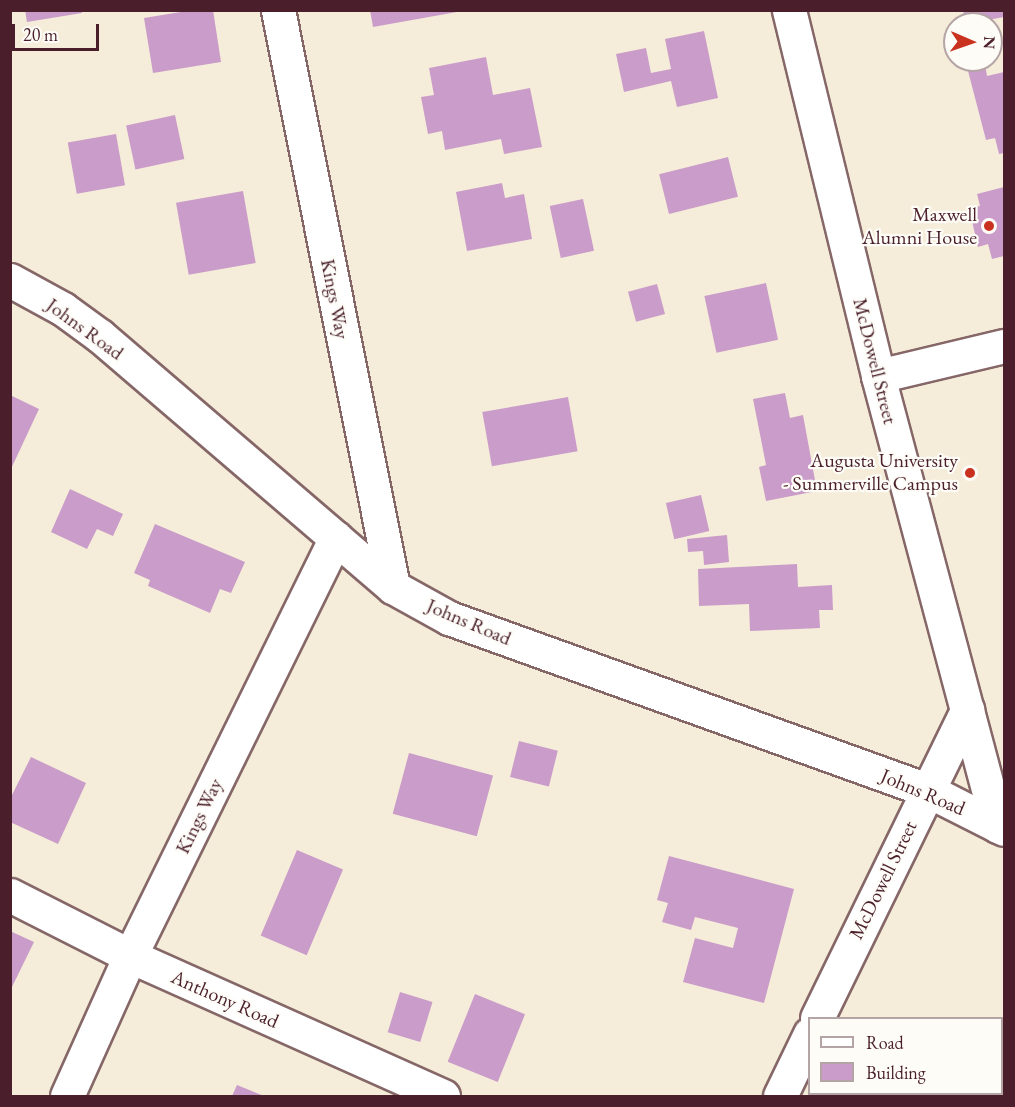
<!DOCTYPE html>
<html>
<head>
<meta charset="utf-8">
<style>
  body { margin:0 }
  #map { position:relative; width:1015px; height:1107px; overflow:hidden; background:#f5edd9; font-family:"EB Garamond",serif }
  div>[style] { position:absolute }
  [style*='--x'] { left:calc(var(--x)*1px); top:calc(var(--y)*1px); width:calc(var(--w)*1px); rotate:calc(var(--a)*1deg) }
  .building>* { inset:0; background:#ca9cc9; transform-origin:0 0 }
  .roads { filter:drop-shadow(2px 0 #866768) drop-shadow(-2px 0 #866768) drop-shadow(0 2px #866768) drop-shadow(0 -2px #866768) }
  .minor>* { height:33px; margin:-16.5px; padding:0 16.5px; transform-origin:16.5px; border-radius:16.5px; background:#fff }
  .dots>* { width:16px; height:16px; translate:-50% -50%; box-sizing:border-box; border:3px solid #fdfcf7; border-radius:50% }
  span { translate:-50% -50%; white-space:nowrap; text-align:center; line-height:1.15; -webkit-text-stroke:4.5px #fdfcf7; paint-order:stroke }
  .poi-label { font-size:20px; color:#4a1f2b }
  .right { translate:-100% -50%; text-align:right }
  .street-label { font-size:20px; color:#4a1f2b }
  .frame { position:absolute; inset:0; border:12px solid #4a1f2b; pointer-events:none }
  .legend { position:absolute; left:808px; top:1017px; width:195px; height:78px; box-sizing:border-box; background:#fdfcf7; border:2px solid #b5a4a5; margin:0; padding:8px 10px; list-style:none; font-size:18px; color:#4a1f2b }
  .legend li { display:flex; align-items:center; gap:12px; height:30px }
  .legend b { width:30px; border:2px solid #b5a4a5 }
  .north { position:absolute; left:943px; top:12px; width:60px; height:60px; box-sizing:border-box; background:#fdfcf7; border:2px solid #b5a4a5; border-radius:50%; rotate:92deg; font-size:16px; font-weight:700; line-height:24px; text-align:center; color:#4a1f2b }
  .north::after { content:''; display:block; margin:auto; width:21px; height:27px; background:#c8321e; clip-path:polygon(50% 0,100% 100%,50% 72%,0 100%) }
  .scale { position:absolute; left:12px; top:24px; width:87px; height:27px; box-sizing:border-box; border:3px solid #4a1f2b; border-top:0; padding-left:8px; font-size:18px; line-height:21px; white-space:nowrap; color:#4a1f2b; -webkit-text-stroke:4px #fdfcf7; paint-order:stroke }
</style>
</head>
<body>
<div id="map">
  <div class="building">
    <i style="clip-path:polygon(25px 10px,81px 10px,82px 13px,27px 22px)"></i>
    <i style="clip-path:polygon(193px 10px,213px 10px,221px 62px,153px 73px,144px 18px)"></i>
    <i style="clip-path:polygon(370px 10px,457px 10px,457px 12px,373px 27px)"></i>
    <i style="clip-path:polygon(963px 10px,1004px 10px,1004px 17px,966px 24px)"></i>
    <i style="clip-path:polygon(704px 31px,718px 98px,677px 107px,671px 81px,624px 92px,616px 54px,646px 48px,651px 73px,671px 69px,665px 39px)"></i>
    <i style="clip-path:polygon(486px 57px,493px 95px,530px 88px,542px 147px,504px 154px,501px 139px,445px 150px,442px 131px,428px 134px,421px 97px,434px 95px,429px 68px)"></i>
    <i style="clip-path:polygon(985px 64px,987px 76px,1004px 72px,1004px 153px,999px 154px,995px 138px,986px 140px,967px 67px)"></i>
    <i style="left:175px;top:115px;width:45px;height:50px;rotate:78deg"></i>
    <i style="left:116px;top:134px;width:52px;height:49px;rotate:80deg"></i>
    <i style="left:728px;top:157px;width:41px;height:71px;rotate:76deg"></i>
    <i style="clip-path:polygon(502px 183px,505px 198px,524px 194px,532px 239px,467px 251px,456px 192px)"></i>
    <i style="clip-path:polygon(1004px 187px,1004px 256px,992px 259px,988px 244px,978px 247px,969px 208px,980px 206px,977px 194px)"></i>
    <i style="left:243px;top:191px;width:73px;height:68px;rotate:80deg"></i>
    <i style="left:583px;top:199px;width:53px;height:34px;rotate:78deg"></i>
    <i style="left:766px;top:283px;width:58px;height:63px;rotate:78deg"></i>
    <i style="left:657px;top:284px;width:31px;height:30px;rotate:75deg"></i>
    <i style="clip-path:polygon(785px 393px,790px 418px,803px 415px,817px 491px,766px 501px,759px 467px,766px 465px,753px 399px)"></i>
    <i style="clip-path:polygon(10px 395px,39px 409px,10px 471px)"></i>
    <i style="left:568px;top:397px;width:55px;height:87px;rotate:80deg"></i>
    <i style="clip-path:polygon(70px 489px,123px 514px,113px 536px,97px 529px,87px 549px,51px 532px)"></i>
    <i style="left:701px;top:495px;width:37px;height:36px;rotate:77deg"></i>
    <i style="clip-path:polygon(155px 524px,245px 562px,231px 593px,220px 589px,210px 613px,148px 586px,150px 580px,134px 573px)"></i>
    <i style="clip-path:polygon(727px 535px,729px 562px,704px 565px,703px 551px,688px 552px,687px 539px)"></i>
    <i style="clip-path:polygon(797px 564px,798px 587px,832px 585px,833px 610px,819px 610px,820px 628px,750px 631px,749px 604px,699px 606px,698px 569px)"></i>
    <i style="left:519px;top:741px;width:40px;height:37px;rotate:14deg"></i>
    <i style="left:409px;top:753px;width:87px;height:63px;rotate:15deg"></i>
    <i style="clip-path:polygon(31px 757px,86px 783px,58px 844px,10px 822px,10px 799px)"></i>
    <i style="left:297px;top:850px;width:50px;height:93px;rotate:23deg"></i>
    <i style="clip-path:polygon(669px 856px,794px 889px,764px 1003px,683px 982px,695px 938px,733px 948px,738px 928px,695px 917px,691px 930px,662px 922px,668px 903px,657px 900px)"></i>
    <i style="clip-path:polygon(10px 931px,34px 942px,10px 991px)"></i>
    <i style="left:400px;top:992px;width:34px;height:42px;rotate:17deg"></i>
    <i style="left:475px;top:994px;width:54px;height:73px;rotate:22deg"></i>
    <i style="clip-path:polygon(237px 1085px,264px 1096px,232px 1096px)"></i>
  </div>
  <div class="roads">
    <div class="minor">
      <i style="--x:278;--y:10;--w:588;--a:78.73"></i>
      <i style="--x:789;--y:10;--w:377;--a:76.3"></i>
      <i style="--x:878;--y:376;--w:466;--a:75.1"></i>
      <i style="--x:10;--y:280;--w:60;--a:28.7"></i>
      <i style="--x:63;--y:309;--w:46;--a:36.1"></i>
      <i style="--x:100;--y:336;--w:386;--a:40.6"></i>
      <i style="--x:393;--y:587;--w:64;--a:29"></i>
      <i style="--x:449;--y:618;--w:508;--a:19.79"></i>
      <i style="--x:927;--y:790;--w:86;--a:26.9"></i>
      <i style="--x:878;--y:376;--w:130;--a:-13.4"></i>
      <i style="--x:10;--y:895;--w:135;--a:26.9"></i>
      <i style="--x:130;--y:956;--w:343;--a:24.1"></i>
      <i style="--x:817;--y:1018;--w:343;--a:-64"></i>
      <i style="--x:67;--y:1096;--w:154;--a:-65.8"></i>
      <i style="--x:130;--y:956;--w:466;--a:-63.8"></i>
      <i style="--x:780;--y:1096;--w:69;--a:-64.2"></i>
    </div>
  </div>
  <div class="dots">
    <i style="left:989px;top:226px;background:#c8321e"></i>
    <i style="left:970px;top:473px;background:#c8321e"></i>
  </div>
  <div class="poi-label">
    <span class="right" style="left:977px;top:226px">Maxwell<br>Alumni House</span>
    <span class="right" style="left:958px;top:472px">Augusta University<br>- Summerville Campus</span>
  </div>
  <div class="street-label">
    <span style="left:335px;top:299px;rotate:79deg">Kings Way</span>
    <span style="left:85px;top:329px;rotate:36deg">Johns Road</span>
    <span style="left:875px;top:361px;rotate:76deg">McDowell Street</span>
    <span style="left:469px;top:622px;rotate:23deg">Johns Road</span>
    <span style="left:923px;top:792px;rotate:23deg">Johns Road</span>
    <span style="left:199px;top:816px;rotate:-64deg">Kings Way</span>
    <span style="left:883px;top:880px;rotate:-64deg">McDowell Street</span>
    <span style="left:225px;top:999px;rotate:24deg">Anthony Road</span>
  </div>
  <div class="frame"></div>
  <ul class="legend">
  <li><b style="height:8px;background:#fff"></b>Road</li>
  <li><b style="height:16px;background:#ca9cc9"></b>Building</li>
  </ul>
  <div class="north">N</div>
  <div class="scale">20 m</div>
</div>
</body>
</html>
